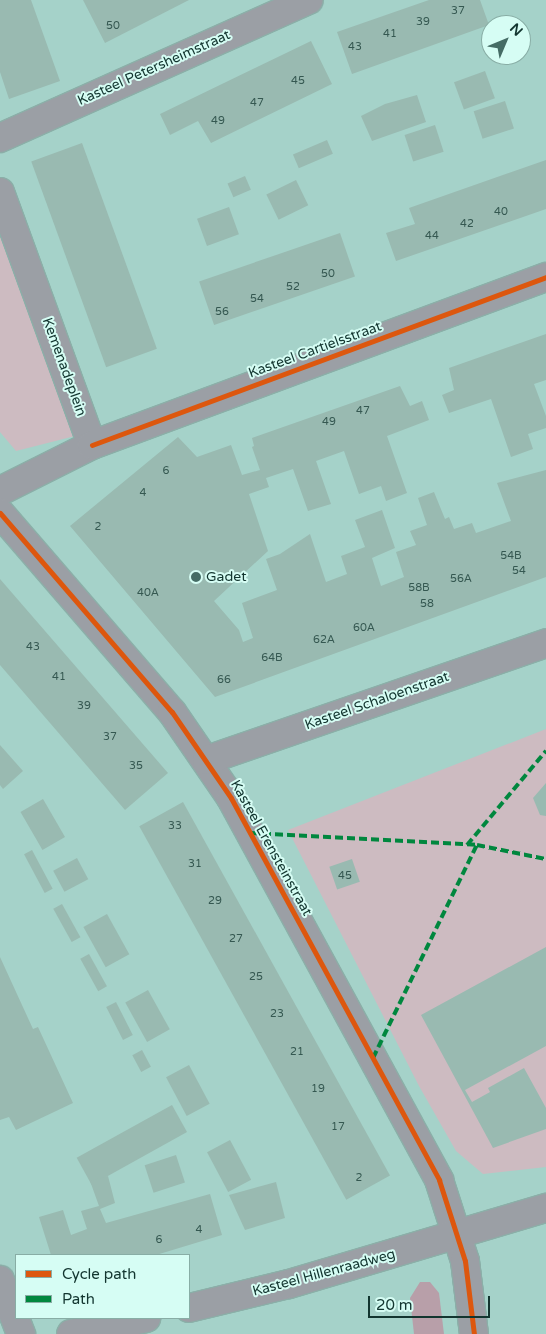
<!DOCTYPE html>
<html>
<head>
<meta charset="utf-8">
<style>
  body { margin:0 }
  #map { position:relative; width:546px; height:1334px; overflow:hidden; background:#a5d2c9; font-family:"Varela Round",sans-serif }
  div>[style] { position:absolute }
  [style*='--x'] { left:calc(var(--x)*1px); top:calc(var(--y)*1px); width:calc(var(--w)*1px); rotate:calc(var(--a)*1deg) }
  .green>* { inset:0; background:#cdbbc1 }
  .forest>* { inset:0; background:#b89fa9 }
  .building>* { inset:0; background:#99bab1; transform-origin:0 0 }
  .roads { filter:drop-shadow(1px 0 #8bafa8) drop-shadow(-1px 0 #8bafa8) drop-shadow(0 1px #8bafa8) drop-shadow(0 -1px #8bafa8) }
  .minor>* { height:28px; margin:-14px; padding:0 14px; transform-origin:14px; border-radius:14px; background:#9b9fa5 }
  .quiet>* { height:4px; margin-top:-2px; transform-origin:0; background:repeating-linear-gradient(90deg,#00873e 0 8px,transparent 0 12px) }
  .cycleway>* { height:5px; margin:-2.5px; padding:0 2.5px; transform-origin:2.5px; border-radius:2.5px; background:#dd570e }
  .dots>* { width:14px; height:14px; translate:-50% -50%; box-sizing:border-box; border:2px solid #d6fdf4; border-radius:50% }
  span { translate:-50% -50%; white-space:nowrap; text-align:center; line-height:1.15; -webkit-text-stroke:4px #d6fdf4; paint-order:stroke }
  .number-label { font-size:11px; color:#355851 }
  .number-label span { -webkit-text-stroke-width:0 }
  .street-label { font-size:14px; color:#12352f }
  .poi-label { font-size:14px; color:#12352f }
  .left { translate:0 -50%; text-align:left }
  .legend { position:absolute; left:15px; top:1254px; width:175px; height:65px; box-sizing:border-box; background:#d6fdf4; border:1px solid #88ada5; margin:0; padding:6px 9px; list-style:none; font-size:15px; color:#12352f }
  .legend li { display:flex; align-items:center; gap:10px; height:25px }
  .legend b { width:25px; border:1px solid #88ada5 }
  .north { position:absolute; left:481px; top:15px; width:50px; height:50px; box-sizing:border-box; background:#d6fdf4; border:1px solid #88ada5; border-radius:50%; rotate:45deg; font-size:14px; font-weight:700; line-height:20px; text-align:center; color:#12352f }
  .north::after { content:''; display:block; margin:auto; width:18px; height:22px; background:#456c65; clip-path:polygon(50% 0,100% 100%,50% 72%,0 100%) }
  .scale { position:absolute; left:368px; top:1296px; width:122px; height:22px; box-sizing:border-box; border:2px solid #12352f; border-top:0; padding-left:6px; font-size:15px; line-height:18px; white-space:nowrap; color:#12352f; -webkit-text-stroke:4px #d6fdf4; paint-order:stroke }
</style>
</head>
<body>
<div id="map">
  <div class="green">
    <i style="clip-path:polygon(0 221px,79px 435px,16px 451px,0 432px)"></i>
    <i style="clip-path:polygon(546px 729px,546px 1167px,483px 1174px,456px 1151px,419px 1086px,288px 830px)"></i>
  </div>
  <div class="forest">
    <i style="clip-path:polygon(420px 1282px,430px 1282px,439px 1293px,444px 1334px,414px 1334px,410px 1298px)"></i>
  </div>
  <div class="building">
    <i style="clip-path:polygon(0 0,31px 0,60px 81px,9px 99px,0 72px)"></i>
    <i style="clip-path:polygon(83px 0,189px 0,105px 43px)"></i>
    <i style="clip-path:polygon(429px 0,480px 0,489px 25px,352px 74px,337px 32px)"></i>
    <i style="clip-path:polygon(311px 41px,332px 84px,211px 143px,198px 121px,170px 135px,160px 114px)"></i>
    <i style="left:485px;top:71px;width:29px;height:33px;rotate:70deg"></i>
    <i style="clip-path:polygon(417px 95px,426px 122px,372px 141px,361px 116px,385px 104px)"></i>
    <i style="left:505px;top:101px;width:29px;height:33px;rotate:72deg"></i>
    <i style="left:435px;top:125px;width:28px;height:32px;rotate:72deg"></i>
    <i style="left:327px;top:140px;width:15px;height:37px;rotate:67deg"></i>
    <i style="left:82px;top:143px;width:219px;height:54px;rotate:70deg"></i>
    <i style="clip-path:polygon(546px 160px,546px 209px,396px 261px,386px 233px,415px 224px,409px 208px)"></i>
    <i style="left:245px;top:176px;width:15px;height:19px;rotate:67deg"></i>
    <i style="left:296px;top:180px;width:28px;height:33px;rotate:64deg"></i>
    <i style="left:229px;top:207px;width:29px;height:34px;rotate:70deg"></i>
    <i style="left:340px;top:233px;width:46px;height:149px;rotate:71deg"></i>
    <i style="clip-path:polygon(546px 334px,546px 380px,534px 384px,546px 416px,546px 428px,528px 434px,533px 449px,511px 457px,491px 399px,449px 413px,442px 395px,454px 390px,449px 368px)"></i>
    <i style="clip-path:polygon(400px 386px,410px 406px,422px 401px,429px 420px,387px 436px,407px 493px,386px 501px,381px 486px,359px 494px,344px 451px,316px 461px,331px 504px,308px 511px,293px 469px,266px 478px,269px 487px,249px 494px,268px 551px,214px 601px,239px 630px,243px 642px,253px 638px,242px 603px,277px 590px,266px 559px,280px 554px,310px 534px,326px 582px,347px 574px,341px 556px,365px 547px,355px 520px,382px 510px,395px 548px,372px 558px,381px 586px,404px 577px,396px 552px,416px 545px,410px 531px,427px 525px,418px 498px,434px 492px,445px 519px,449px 517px,454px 529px,472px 523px,476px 533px,511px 521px,497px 483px,546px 470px,546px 577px,215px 697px,70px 526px,178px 437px,197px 457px,231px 445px,242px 475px,260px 470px,252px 447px,254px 446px,252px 438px)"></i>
    <i style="clip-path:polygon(0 579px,168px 773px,125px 810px,0 665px)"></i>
    <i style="clip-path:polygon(0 745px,23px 771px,3px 789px,0 785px)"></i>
    <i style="clip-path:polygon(546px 783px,546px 816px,540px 815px,533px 798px)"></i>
    <i style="left:43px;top:799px;width:44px;height:26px;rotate:60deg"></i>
    <i style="left:183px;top:802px;width:427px;height:50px;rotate:61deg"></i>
    <i style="left:32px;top:850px;width:44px;height:9px;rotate:62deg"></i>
    <i style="left:77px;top:858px;width:24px;height:27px;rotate:62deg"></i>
    <i style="left:352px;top:859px;width:24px;height:24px;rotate:71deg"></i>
    <i style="left:62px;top:904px;width:38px;height:10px;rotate:61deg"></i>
    <i style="left:107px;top:914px;width:46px;height:27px;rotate:61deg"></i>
    <i style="clip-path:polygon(546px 947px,546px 1046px,465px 1090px,472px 1102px,490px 1092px,488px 1088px,524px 1068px,546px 1108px,546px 1129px,493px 1148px,421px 1015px)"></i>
    <i style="left:89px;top:954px;width:37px;height:10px;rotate:61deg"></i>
    <i style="clip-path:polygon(0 957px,33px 1029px,38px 1027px,73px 1103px,16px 1130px,9px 1117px,0 1120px)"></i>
    <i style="left:148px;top:990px;width:45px;height:26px;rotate:61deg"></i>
    <i style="left:116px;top:1002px;width:37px;height:11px;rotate:63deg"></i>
    <i style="left:142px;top:1050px;width:19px;height:11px;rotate:62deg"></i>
    <i style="left:189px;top:1065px;width:44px;height:26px;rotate:62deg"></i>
    <i style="left:172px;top:1105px;width:31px;height:109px;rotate:61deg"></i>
    <i style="left:230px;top:1140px;width:45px;height:26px;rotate:62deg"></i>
    <i style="left:176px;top:1155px;width:29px;height:33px;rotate:72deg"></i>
    <i style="clip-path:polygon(108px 1176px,115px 1203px,100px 1209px,106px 1223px,210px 1194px,222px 1235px,156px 1255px,51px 1255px,39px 1217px,63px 1210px,71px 1235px,87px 1229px,81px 1211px,99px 1206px,90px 1181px)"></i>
    <i style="clip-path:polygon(276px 1182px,285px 1218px,245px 1230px,229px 1195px)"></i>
  </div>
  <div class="roads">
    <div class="minor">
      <i style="--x:0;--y:138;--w:338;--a:-24.1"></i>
      <i style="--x:0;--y:192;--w:269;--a:70"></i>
      <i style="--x:92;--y:445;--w:103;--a:153.4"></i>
      <i style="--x:92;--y:445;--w:484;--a:-20.3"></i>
      <i style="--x:0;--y:513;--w:263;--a:49.2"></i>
      <i style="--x:172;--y:712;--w:104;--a:55.5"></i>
      <i style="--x:231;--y:798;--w:435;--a:61.4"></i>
      <i style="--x:439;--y:1180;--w:85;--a:72.2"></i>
      <i style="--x:465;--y:1261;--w:74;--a:83"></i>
      <i style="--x:207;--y:760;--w:359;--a:-19"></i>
      <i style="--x:0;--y:1280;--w:58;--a:68.7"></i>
      <i style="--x:189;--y:1308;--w:103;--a:-13.5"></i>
      <i style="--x:289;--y:1284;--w:268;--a:-16.5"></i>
      <i style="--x:71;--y:1334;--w:77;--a:-12"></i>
    </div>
  </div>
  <div class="quiet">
    <i style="--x:251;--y:833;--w:226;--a:3"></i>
    <i style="--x:477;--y:845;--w:70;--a:11.5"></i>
    <i style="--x:467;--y:845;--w:123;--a:-50"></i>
    <i style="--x:373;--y:1058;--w:237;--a:-64"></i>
  </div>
  <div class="cycleway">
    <i style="--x:92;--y:445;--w:484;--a:-20.3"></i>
    <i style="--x:0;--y:513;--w:263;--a:49.2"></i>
    <i style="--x:172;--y:712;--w:104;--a:55.5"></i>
    <i style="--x:231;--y:798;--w:435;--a:61.4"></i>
    <i style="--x:439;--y:1180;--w:85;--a:72.2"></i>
    <i style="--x:465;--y:1261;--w:74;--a:83"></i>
  </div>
  <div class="dots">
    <i style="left:196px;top:577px;background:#456c65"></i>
  </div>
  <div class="number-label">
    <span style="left:458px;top:11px">37</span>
    <span style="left:423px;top:22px">39</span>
    <span style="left:113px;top:26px">50</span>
    <span style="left:390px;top:34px">41</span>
    <span style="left:355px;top:47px">43</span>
    <span style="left:298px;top:81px">45</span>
    <span style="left:257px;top:103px">47</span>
    <span style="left:218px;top:121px">49</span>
    <span style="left:501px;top:212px">40</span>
    <span style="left:467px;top:224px">42</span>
    <span style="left:432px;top:236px">44</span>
    <span style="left:328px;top:274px">50</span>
    <span style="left:293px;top:287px">52</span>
    <span style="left:257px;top:299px">54</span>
    <span style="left:222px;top:312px">56</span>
    <span style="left:363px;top:411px">47</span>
    <span style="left:329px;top:422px">49</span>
    <span style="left:166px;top:471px">6</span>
    <span style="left:143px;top:493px">4</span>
    <span style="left:98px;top:527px">2</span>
    <span style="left:511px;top:556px">54B</span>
    <span style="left:519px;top:571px">54</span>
    <span style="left:461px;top:579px">56A</span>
    <span style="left:419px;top:588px">58B</span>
    <span style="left:148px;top:593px">40A</span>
    <span style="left:427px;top:604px">58</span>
    <span style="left:364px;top:628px">60A</span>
    <span style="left:324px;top:640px">62A</span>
    <span style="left:33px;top:647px">43</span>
    <span style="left:272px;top:658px">64B</span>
    <span style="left:59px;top:677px">41</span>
    <span style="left:224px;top:680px">66</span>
    <span style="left:84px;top:706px">39</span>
    <span style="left:110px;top:737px">37</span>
    <span style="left:136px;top:766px">35</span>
    <span style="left:175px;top:826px">33</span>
    <span style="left:195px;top:864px">31</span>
    <span style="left:345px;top:876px">45</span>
    <span style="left:215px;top:901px">29</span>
    <span style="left:236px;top:939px">27</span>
    <span style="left:256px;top:977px">25</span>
    <span style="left:277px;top:1014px">23</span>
    <span style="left:297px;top:1052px">21</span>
    <span style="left:318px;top:1089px">19</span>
    <span style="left:338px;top:1127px">17</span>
    <span style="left:359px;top:1178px">2</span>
    <span style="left:199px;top:1230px">4</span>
    <span style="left:159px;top:1240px">6</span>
  </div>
  <div class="street-label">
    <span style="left:154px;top:68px;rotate:-24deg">Kasteel Petersheimstraat</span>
    <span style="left:315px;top:350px;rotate:-20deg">Kasteel Cartielsstraat</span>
    <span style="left:64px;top:367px;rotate:70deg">Kemenadeplein</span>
    <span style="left:377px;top:701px;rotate:-19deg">Kasteel Schaloenstraat</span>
    <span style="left:271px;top:848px;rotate:61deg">Kasteel Erensteinstraat</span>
    <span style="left:324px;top:1273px;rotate:-15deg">Kasteel Hillenraadweg</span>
  </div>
  <div class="poi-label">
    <span class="left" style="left:206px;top:577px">Gadet</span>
  </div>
  <ul class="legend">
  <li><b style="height:6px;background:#dd570e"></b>Cycle path</li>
  <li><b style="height:6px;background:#00873e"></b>Path</li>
  </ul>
  <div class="north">N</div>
  <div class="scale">20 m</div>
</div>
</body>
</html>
